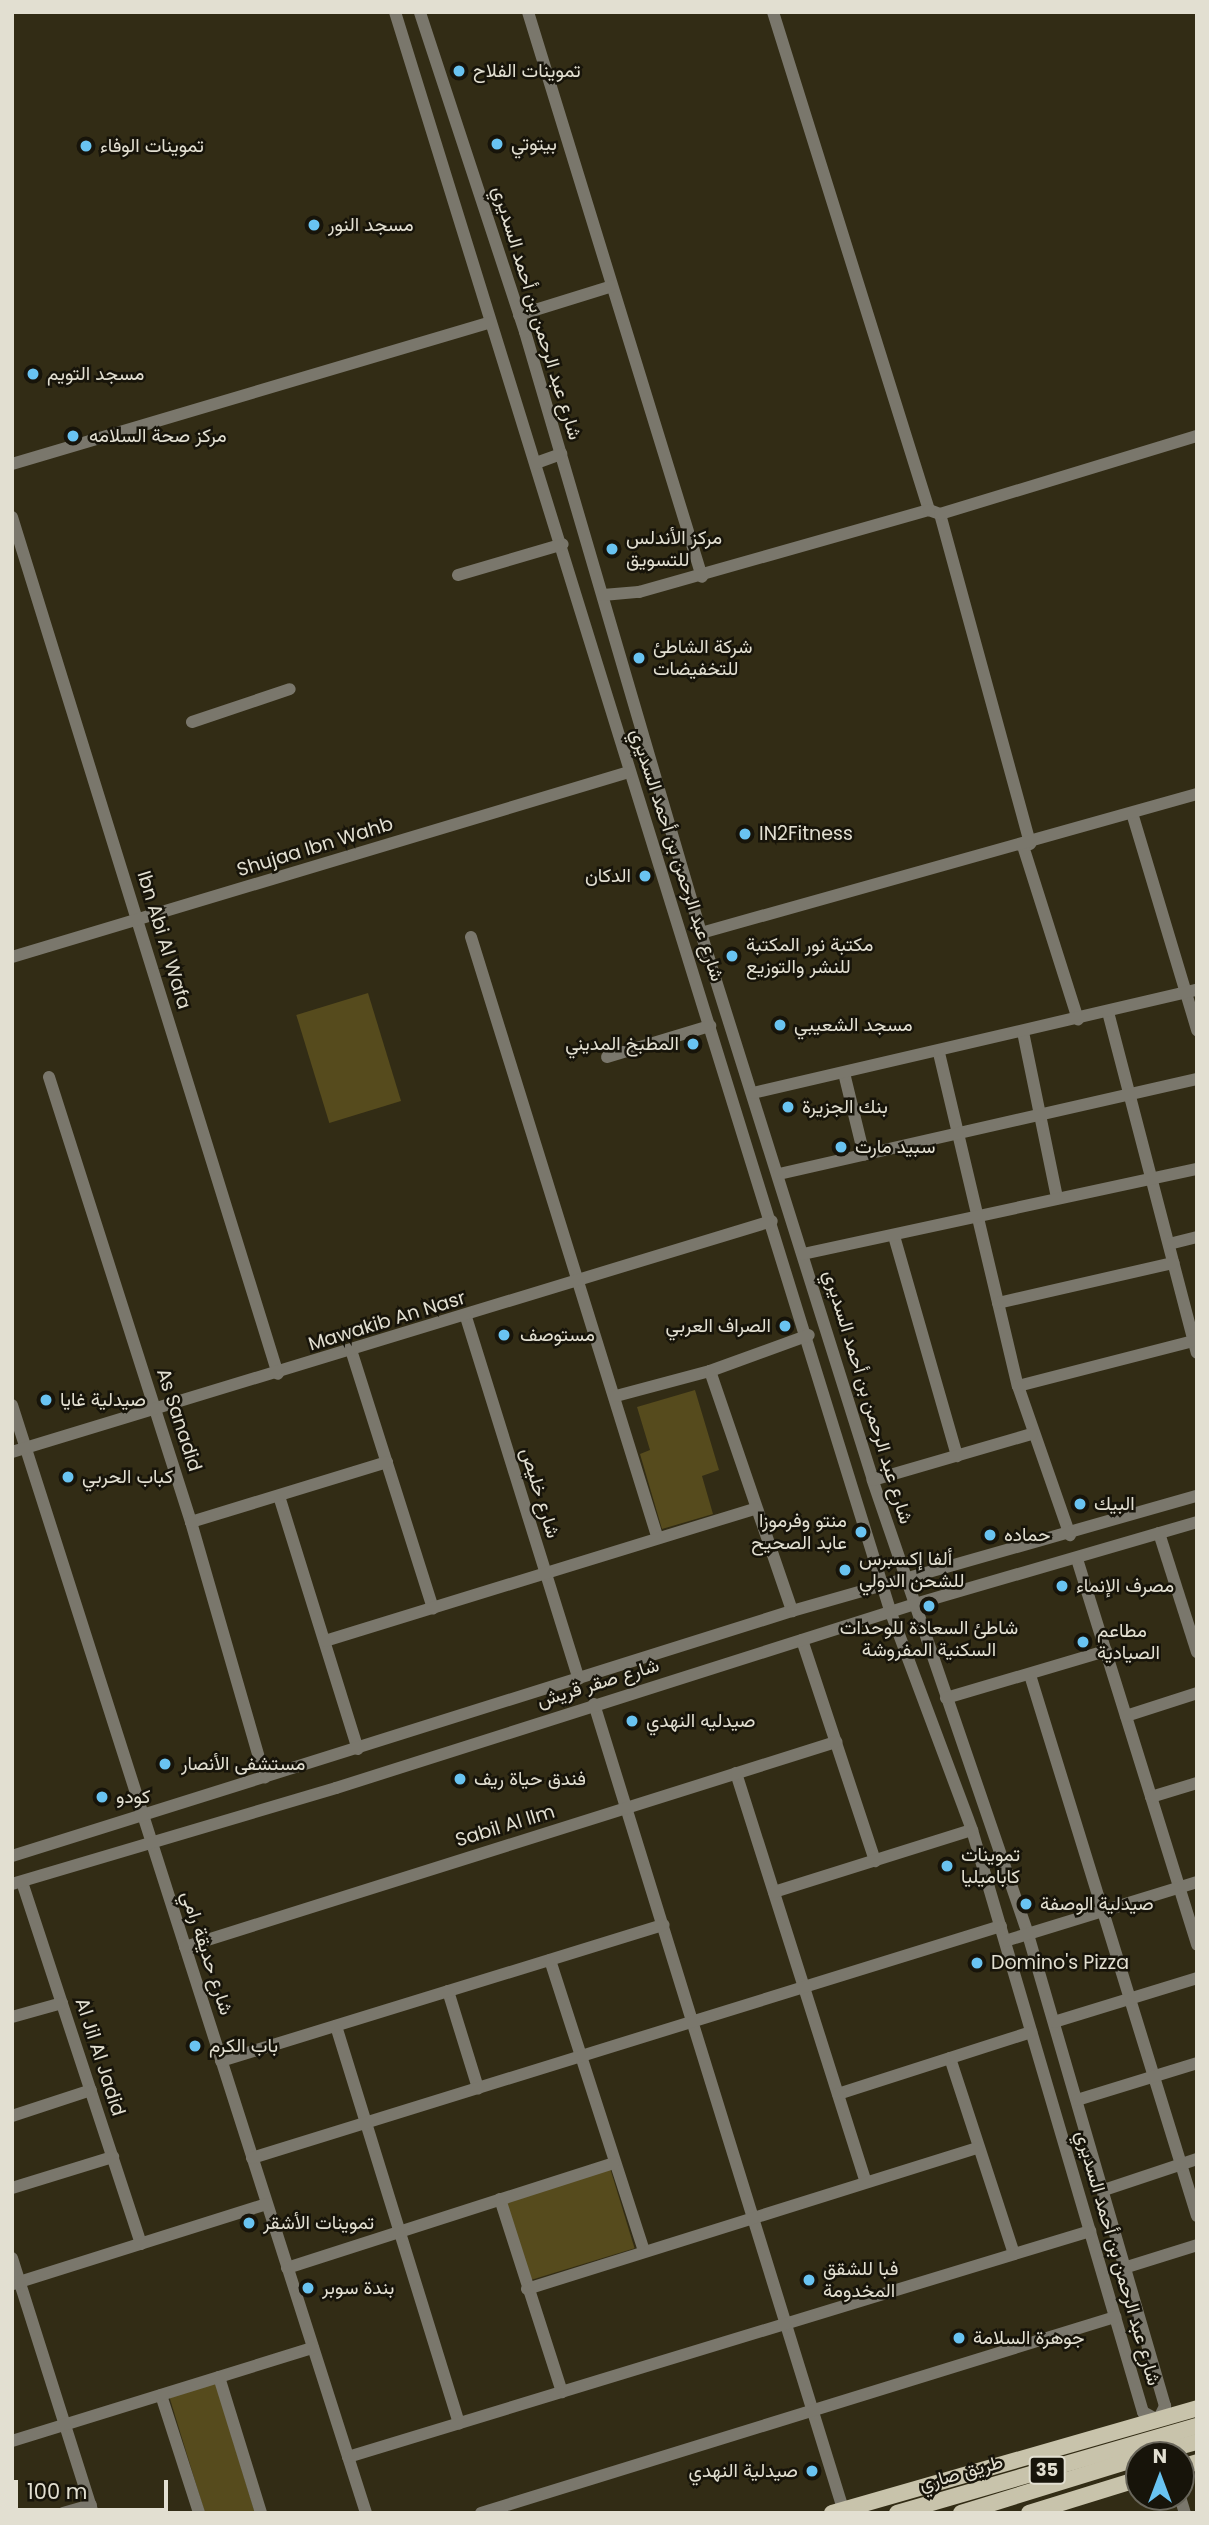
<!DOCTYPE html>
<html>
<head>
<meta charset="utf-8">
<style>
  body { margin:0 }
  #map { position:relative; width:1209px; height:2525px; overflow:hidden; background:#322c15; font-family:Poppins,Vazirmatn,sans-serif }
  div>[style] { position:absolute }
  [style*='--x'] { left:calc(var(--x)*1px); top:calc(var(--y)*1px); width:calc(var(--w)*1px); rotate:calc(var(--a)*1deg) }
  .green>* { inset:0; background:#564b1d; transform-origin:0 0 }
  .minor>* { height:12px; margin:-6px; padding:0 6px; transform-origin:6px; border-radius:6px; background:#7a776c }
  .major>* { height:16px; margin:-8px; padding:0 8px; transform-origin:8px; border-radius:8px; background:#c8c3ab }
  .dots>* { width:19px; height:19px; translate:-50% -50%; box-sizing:border-box; border:4px solid #17140a; border-radius:50% }
  span { translate:-50% -50%; white-space:nowrap; text-align:center; line-height:1.15; -webkit-text-stroke:5px #17140a; paint-order:stroke }
  .shield-label span { padding:2px 5px; background:#17140a; border:2px solid; border-radius:5px; -webkit-text-stroke-width:0 }
  .shield-label { font-size:18px; color:#e2dfd1; font-weight:700 }
  .poi-label { font-size:19px; color:#e2dfd1 }
  .left { translate:0 -50%; text-align:left }
  .right { translate:-100% -50%; text-align:right }
  .street-label { font-size:19px; color:#e2dfd1 }
  .frame { position:absolute; inset:0; border:14px solid #e2dfd1; pointer-events:none }
  .north { position:absolute; left:1125px; top:2441px; width:70px; height:70px; box-sizing:border-box; background:#17140a; border:2px solid #68655a; border-radius:50%; rotate:0deg; font-size:19px; font-weight:700; line-height:28px; text-align:center; color:#e2dfd1 }
  .north::after { content:''; display:block; margin:auto; width:24px; height:32px; background:#69c3f1; clip-path:polygon(50% 0,100% 100%,50% 72%,0 100%) }
  .scale { position:absolute; left:14px; top:2480px; width:154px; height:32px; box-sizing:border-box; border:4px solid #e2dfd1; border-top:0; padding-left:9px; font-size:21px; line-height:24px; white-space:nowrap; color:#e2dfd1; -webkit-text-stroke:5px #17140a; paint-order:stroke }
</style>
</head>
<body>
<div id="map">
  <div class="green">
    <i style="left:368px;top:993px;width:113px;height:75px;rotate:73deg"></i>
    <i style="clip-path:polygon(695px 1390px,719px 1470px,702px 1476px,713px 1514px,662px 1529px,640px 1454px,650px 1450px,637px 1407px)"></i>
    <i style="left:610px;top:2168px;width:84px;height:111px;rotate:73deg"></i>
    <i style="left:215px;top:2382px;width:137px;height:48px;rotate:73deg"></i>
  </div>
  <div class="minor">
    <i style="--x:395;--y:12;--w:1676;--a:72.79"></i>
    <i style="--x:891;--y:1613;--w:232;--a:69.5"></i>
    <i style="--x:972;--y:1830;--w:607;--a:73.63"></i>
    <i style="--x:1143;--y:2412;--w:17;--a:28"></i>
    <i style="--x:1158;--y:2420;--w:16;--a:-63"></i>
    <i style="--x:1165;--y:2406;--w:491;--a:-106.2"></i>
    <i style="--x:1028;--y:1934;--w:480;--a:-108.9"></i>
    <i style="--x:873;--y:1480;--w:573;--a:-107.46"></i>
    <i style="--x:701;--y:933;--w:626;--a:-106.32"></i>
    <i style="--x:525;--y:332;--w:337;--a:-108.2"></i>
    <i style="--x:528;--y:12;--w:591;--a:72.88"></i>
    <i style="--x:773;--y:12;--w:522;--a:72.61"></i>
    <i style="--x:519;--y:315;--w:97;--a:-17.3"></i>
    <i style="--x:536;--y:463;--w:27;--a:-20"></i>
    <i style="--x:12;--y:464;--w:499;--a:-16.5"></i>
    <i style="--x:940;--y:514;--w:342;--a:74.7"></i>
    <i style="--x:12;--y:517;--w:897;--a:72.76"></i>
    <i style="--x:458;--y:575;--w:109;--a:-16.4"></i>
    <i style="--x:603;--y:595;--w:36;--a:-5"></i>
    <i style="--x:639;--y:592;--w:301;--a:-15.8"></i>
    <i style="--x:929;--y:510;--w:12;--a:20"></i>
    <i style="--x:940;--y:514;--w:269;--a:-16.9"></i>
    <i style="--x:192;--y:722;--w:103;--a:-18.6"></i>
    <i style="--x:1132;--y:813;--w:227;--a:73.3"></i>
    <i style="--x:1023;--y:846;--w:182;--a:72.4"></i>
    <i style="--x:701;--y:933;--w:515;--a:-15.66"></i>
    <i style="--x:471;--y:937;--w:627;--a:72.75"></i>
    <i style="--x:12;--y:957;--w:644;--a:-16.69"></i>
    <i style="--x:1108;--y:1012;--w:352;--a:75.4"></i>
    <i style="--x:1023;--y:1032;--w:169;--a:78.4"></i>
    <i style="--x:939;--y:1053;--w:342;--a:76.7"></i>
    <i style="--x:1018;--y:1386;--w:158;--a:70.8"></i>
    <i style="--x:607;--y:1057;--w:108;--a:-16.8"></i>
    <i style="--x:844;--y:1073;--w:84;--a:76.3"></i>
    <i style="--x:49;--y:1077;--w:467;--a:72.3"></i>
    <i style="--x:191;--y:1522;--w:266;--a:73.9"></i>
    <i style="--x:753;--y:1093;--w:456;--a:-13.1"></i>
    <i style="--x:779;--y:1174;--w:429;--a:-12.8"></i>
    <i style="--x:894;--y:1236;--w:229;--a:74"></i>
    <i style="--x:1169;--y:1244;--w:29;--a:-14"></i>
    <i style="--x:803;--y:1254;--w:403;--a:-12.2"></i>
    <i style="--x:998;--y:1303;--w:180;--a:-12.9"></i>
    <i style="--x:466;--y:1317;--w:379;--a:72.7"></i>
    <i style="--x:352;--y:1353;--w:268;--a:72.4"></i>
    <i style="--x:710;--y:1371;--w:254;--a:71.1"></i>
    <i style="--x:1018;--y:1386;--w:185;--a:-14.4"></i>
    <i style="--x:616;--y:1396;--w:97;--a:-14.9"></i>
    <i style="--x:710;--y:1371;--w:105;--a:-20"></i>
    <i style="--x:12;--y:1405;--w:1163;--a:72.28"></i>
    <i style="--x:12;--y:1452;--w:794;--a:-16.91"></i>
    <i style="--x:873;--y:1480;--w:165;--a:-16.2"></i>
    <i style="--x:279;--y:1496;--w:265;--a:72.7"></i>
    <i style="--x:191;--y:1522;--w:205;--a:-17"></i>
    <i style="--x:1159;--y:1533;--w:125;--a:72.3"></i>
    <i style="--x:1077;--y:1559;--w:404;--a:72.7"></i>
    <i style="--x:802;--y:1640;--w:233;--a:71.7"></i>
    <i style="--x:325;--y:1641;--w:450;--a:-17.1"></i>
    <i style="--x:1030;--y:1675;--w:566;--a:72.85"></i>
    <i style="--x:946;--y:1698;--w:167;--a:-16.4"></i>
    <i style="--x:594;--y:1704;--w:843;--a:72.81"></i>
    <i style="--x:1126;--y:1716;--w:75;--a:-17.9"></i>
    <i style="--x:736;--y:1773;--w:429;--a:72.4"></i>
    <i style="--x:1151;--y:1797;--w:48;--a:-16.9"></i>
    <i style="--x:12;--y:1856;--w:818;--a:-17.44"></i>
    <i style="--x:792;--y:1611;--w:421;--a:-15.9"></i>
    <i style="--x:22;--y:1882;--w:381;--a:71.8"></i>
    <i style="--x:12;--y:1884;--w:338;--a:-16.5"></i>
    <i style="--x:336;--y:1788;--w:608;--a:-17.63"></i>
    <i style="--x:915;--y:1604;--w:294;--a:-16.2"></i>
    <i style="--x:774;--y:1892;--w:207;--a:-17.4"></i>
    <i style="--x:1005;--y:1941;--w:201;--a:-17.1"></i>
    <i style="--x:185;--y:1947;--w:683;--a:-17.48"></i>
    <i style="--x:550;--y:1960;--w:306;--a:72.1"></i>
    <i style="--x:448;--y:1991;--w:102;--a:72.8"></i>
    <i style="--x:12;--y:2017;--w:52;--a:-15.6"></i>
    <i style="--x:1054;--y:2022;--w:150;--a:-17.1"></i>
    <i style="--x:336;--y:2026;--w:416;--a:72.8"></i>
    <i style="--x:950;--y:2058;--w:206;--a:71.9"></i>
    <i style="--x:221;--y:2061;--w:463;--a:-17.1"></i>
    <i style="--x:838;--y:2094;--w:203;--a:-17.8"></i>
    <i style="--x:1077;--y:2100;--w:126;--a:-17.1"></i>
    <i style="--x:12;--y:2116;--w:83;--a:-18.2"></i>
    <i style="--x:252;--y:2158;--w:784;--a:-17.21"></i>
    <i style="--x:12;--y:2188;--w:106;--a:-17.1"></i>
    <i style="--x:1104;--y:2190;--w:98;--a:-18.4"></i>
    <i style="--x:500;--y:2199;--w:203;--a:72.2"></i>
    <i style="--x:12;--y:2258;--w:268;--a:72.4"></i>
    <i style="--x:1127;--y:2267;--w:73;--a:-17.4"></i>
    <i style="--x:287;--y:2268;--w:343;--a:-17.8"></i>
    <i style="--x:13;--y:2284;--w:266;--a:-17.5"></i>
    <i style="--x:527;--y:2289;--w:472;--a:-17.4"></i>
    <i style="--x:219;--y:2377;--w:142;--a:72.8"></i>
    <i style="--x:161;--y:2395;--w:124;--a:72.1"></i>
    <i style="--x:12;--y:2441;--w:315;--a:-17.2"></i>
    <i style="--x:348;--y:2457;--w:776;--a:-16.94"></i>
    <i style="--x:1180;--y:2497;--w:17;--a:73"></i>
    <i style="--x:63;--y:2513;--w:29;--a:-16"></i>
    <i style="--x:481;--y:2513;--w:664;--a:-17.18"></i>
  </div>
  <div class="major">
    <i style="--x:1149;--y:2455;--w:50;--a:-15.2"></i>
    <i style="--x:1181;--y:2467;--w:17;--a:-17"></i>
    <i style="--x:832;--y:2513;--w:380;--a:-16"></i>
    <i style="--x:897;--y:2513;--w:312;--a:-16.2"></i>
    <i style="--x:961;--y:2513;--w:186;--a:-17.2"></i>
    <i style="--x:1029;--y:2513;--w:115;--a:-17.2"></i>
  </div>
  <div class="dots">
    <i style="left:459px;top:71px;background:#69c3f1"></i>
    <i style="left:497px;top:144px;background:#69c3f1"></i>
    <i style="left:86px;top:146px;background:#69c3f1"></i>
    <i style="left:314px;top:225px;background:#69c3f1"></i>
    <i style="left:33px;top:374px;background:#69c3f1"></i>
    <i style="left:73px;top:436px;background:#69c3f1"></i>
    <i style="left:612px;top:549px;background:#69c3f1"></i>
    <i style="left:639px;top:658px;background:#69c3f1"></i>
    <i style="left:745px;top:834px;background:#69c3f1"></i>
    <i style="left:645px;top:876px;background:#69c3f1"></i>
    <i style="left:732px;top:956px;background:#69c3f1"></i>
    <i style="left:780px;top:1025px;background:#69c3f1"></i>
    <i style="left:693px;top:1044px;background:#69c3f1"></i>
    <i style="left:788px;top:1107px;background:#69c3f1"></i>
    <i style="left:841px;top:1147px;background:#69c3f1"></i>
    <i style="left:785px;top:1326px;background:#69c3f1"></i>
    <i style="left:504px;top:1335px;background:#69c3f1"></i>
    <i style="left:46px;top:1400px;background:#69c3f1"></i>
    <i style="left:68px;top:1477px;background:#69c3f1"></i>
    <i style="left:1080px;top:1504px;background:#69c3f1"></i>
    <i style="left:861px;top:1532px;background:#69c3f1"></i>
    <i style="left:990px;top:1535px;background:#69c3f1"></i>
    <i style="left:845px;top:1570px;background:#69c3f1"></i>
    <i style="left:1062px;top:1586px;background:#69c3f1"></i>
    <i style="left:929px;top:1606px;background:#69c3f1"></i>
    <i style="left:1083px;top:1642px;background:#69c3f1"></i>
    <i style="left:632px;top:1721px;background:#69c3f1"></i>
    <i style="left:165px;top:1764px;background:#69c3f1"></i>
    <i style="left:460px;top:1779px;background:#69c3f1"></i>
    <i style="left:102px;top:1797px;background:#69c3f1"></i>
    <i style="left:947px;top:1866px;background:#69c3f1"></i>
    <i style="left:1026px;top:1904px;background:#69c3f1"></i>
    <i style="left:977px;top:1963px;background:#69c3f1"></i>
    <i style="left:195px;top:2046px;background:#69c3f1"></i>
    <i style="left:249px;top:2223px;background:#69c3f1"></i>
    <i style="left:809px;top:2280px;background:#69c3f1"></i>
    <i style="left:308px;top:2288px;background:#69c3f1"></i>
    <i style="left:959px;top:2338px;background:#69c3f1"></i>
    <i style="left:812px;top:2471px;background:#69c3f1"></i>
  </div>
  <div class="shield-label">
    <span style="left:1047px;top:2470px">35</span>
  </div>
  <div class="poi-label">
    <span class="left" style="left:473px;top:71px">تموينات الفلاح</span>
    <span class="left" style="left:511px;top:144px">بيتوتي</span>
    <span class="left" style="left:100px;top:146px">تموينات الوفاء</span>
    <span class="left" style="left:328px;top:225px">مسجد النور</span>
    <span class="left" style="left:47px;top:374px">مسجد التويم</span>
    <span class="left" style="left:89px;top:436px">مركز صحة السلامه</span>
    <span class="left" style="left:626px;top:549px">مركز الأندلس<br>للتسويق</span>
    <span class="left" style="left:653px;top:658px">شركة الشاطئ<br>للتخفيضات</span>
    <span class="left" style="left:759px;top:834px">IN2Fitness</span>
    <span class="right" style="left:631px;top:876px">الدكان</span>
    <span class="left" style="left:746px;top:956px">مكتبة نور المكتبة<br>للنشر والتوزيع</span>
    <span class="left" style="left:794px;top:1025px">مسجد الشعيبي</span>
    <span class="right" style="left:679px;top:1044px">المطبخ المديني</span>
    <span class="left" style="left:802px;top:1107px">بنك الجزيرة</span>
    <span class="left" style="left:855px;top:1147px">سبيد مارت</span>
    <span class="right" style="left:771px;top:1326px">الصراف العربي</span>
    <span class="left" style="left:520px;top:1335px">مستوصف</span>
    <span class="left" style="left:60px;top:1400px">صيدلية غايا</span>
    <span class="left" style="left:82px;top:1477px">كباب الحربي</span>
    <span class="left" style="left:1094px;top:1504px">البيك</span>
    <span class="right" style="left:847px;top:1532px">منتو وفرموزا<br>عابد الصحيح</span>
    <span class="left" style="left:1004px;top:1535px">حماده</span>
    <span class="left" style="left:859px;top:1570px">ألفا إكسبرس<br>للشحن الدولي</span>
    <span class="left" style="left:1076px;top:1586px">مصرف الإنماء</span>
    <span style="left:929px;top:1639px">شاطئ السعادة للوحدات<br>السكنية المفروشة</span>
    <span class="left" style="left:1097px;top:1642px">مطاعم<br>الصيادية</span>
    <span class="left" style="left:646px;top:1721px">صيدليه النهدي</span>
    <span class="left" style="left:181px;top:1764px">مستشفى الأنصار</span>
    <span class="left" style="left:474px;top:1779px">فندق حياة ريف</span>
    <span class="left" style="left:116px;top:1797px">كودو</span>
    <span class="left" style="left:961px;top:1866px">تموينات<br>كاباميليا</span>
    <span class="left" style="left:1040px;top:1904px">صيدلية الوصفة</span>
    <span class="left" style="left:991px;top:1963px">Domino's Pizza</span>
    <span class="left" style="left:209px;top:2046px">باب الكرم</span>
    <span class="left" style="left:263px;top:2223px">تموينات الأشقر</span>
    <span class="left" style="left:823px;top:2280px">فبا للشقق<br>المخدومة</span>
    <span class="left" style="left:322px;top:2288px">بندة سوبر</span>
    <span class="left" style="left:973px;top:2338px">جوهرة السلامة</span>
    <span class="right" style="left:798px;top:2471px">صيدلية النهدي</span>
  </div>
  <div class="street-label">
    <span style="left:537px;top:313px;rotate:73deg">شارع عبد الرحمن بن أحمد السديري</span>
    <span style="left:315px;top:847px;rotate:-17deg">Shujaa Ibn Wahb</span>
    <span style="left:677px;top:855px;rotate:72deg">شارع عبد الرحمن بن أحمد السديري</span>
    <span style="left:164px;top:940px;rotate:73deg">Ibn Abi Al Wafa</span>
    <span style="left:387px;top:1321px;rotate:-17deg">Mawakib An Nasr</span>
    <span style="left:868px;top:1397px;rotate:73deg">شارع عبد الرحمن بن أحمد السديري</span>
    <span style="left:179px;top:1420px;rotate:72deg">As Sanadid</span>
    <span style="left:540px;top:1493px;rotate:73deg">شارع خليص</span>
    <span style="left:598px;top:1683px;rotate:-17deg">شارع صقر قريش</span>
    <span style="left:505px;top:1826px;rotate:-17deg">Sabil Al llm</span>
    <span style="left:207px;top:1953px;rotate:72deg">شارع حديقة رامي</span>
    <span style="left:100px;top:2057px;rotate:72deg">Al Jil Al Jadid</span>
    <span style="left:1118px;top:2258px;rotate:74deg">شارع عبد الرحمن بن أحمد السديري</span>
    <span style="left:961px;top:2473px;rotate:-16deg">طريق صاري</span>
  </div>
  <div class="frame"></div>
  <div class="north">N</div>
  <div class="scale">100 m</div>
</div>
</body>
</html>
